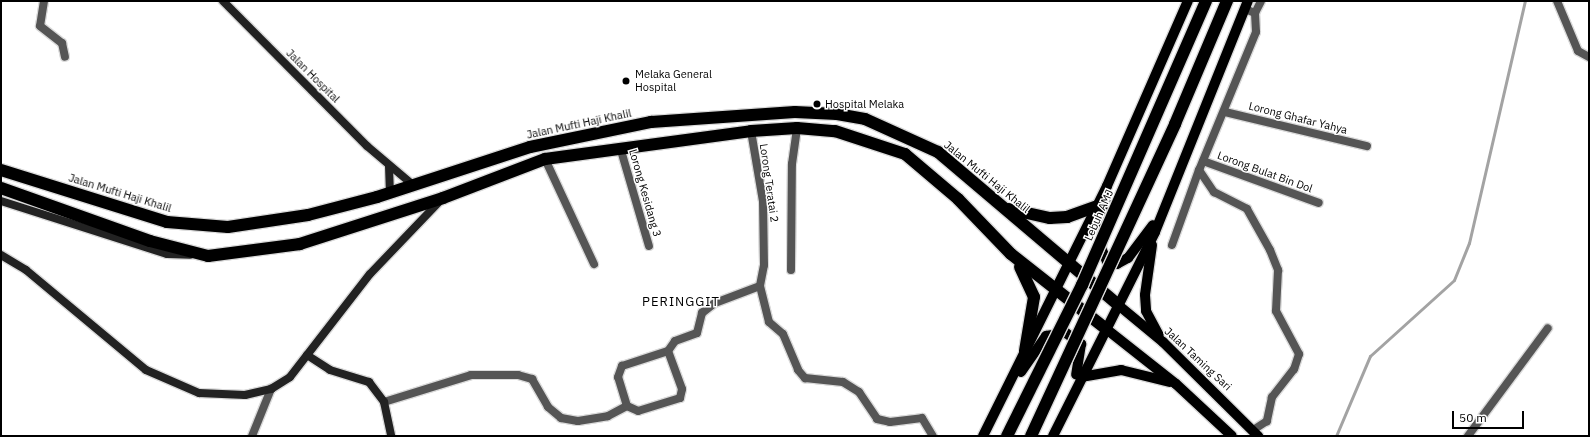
<!DOCTYPE html>
<html>
<head>
<meta charset="utf-8">
<style>
  body { margin:0 }
  #map { position:relative; width:1590px; height:437px; overflow:hidden; background:#fff; font-family:"IBM Plex Sans",sans-serif }
  div>[style] { position:absolute }
  [style*='--x'] { left:calc(var(--x)*1px); top:calc(var(--y)*1px); width:calc(var(--w)*1px); rotate:calc(var(--a)*1deg) }
  .stream>* { height:3px; margin:-1.5px; padding:0 1.5px; transform-origin:1.5px; border-radius:1.5px; background:#a3a3a3 }
  .roads { filter:drop-shadow(1px 0 #dbdbdb) drop-shadow(-1px 0 #dbdbdb) drop-shadow(0 1px #dbdbdb) drop-shadow(0 -1px #dbdbdb) }
  .street>* { height:8px; margin:-4px; padding:0 4px; transform-origin:4px; border-radius:4px; background:#555 }
  .secondary>* { height:8px; margin:-4px; padding:0 4px; transform-origin:4px; border-radius:4px; background:#222 }
  .primary>* { height:10px; margin:-5px; padding:0 5px; transform-origin:5px; border-radius:5px; background:#000 }
  .highway>* { height:12px; margin:-6px; padding:0 6px; transform-origin:6px; border-radius:6px; background:#000 }
  .bridges { filter:drop-shadow(1px 0 #dbdbdb) drop-shadow(-1px 0 #dbdbdb) drop-shadow(0 1px #dbdbdb) drop-shadow(0 -1px #dbdbdb) }
  .highway-bridge>* { height:12px; margin:-6px; padding:0 6px; transform-origin:6px; border-radius:6px; background:#000 }
  .dots>* { width:11px; height:11px; translate:-50% -50%; box-sizing:border-box; border:2px solid #fff; border-radius:50% }
  span { translate:-50% -50%; white-space:nowrap; text-align:center; line-height:1.15; -webkit-text-stroke:3px #fff; paint-order:stroke }
  .poi-label { font-size:11px; color:#000 }
  .left { translate:0 -50%; text-align:left }
  .street-label { font-size:11px; color:#000 }
  .quarter-label { font-size:13px; color:#000; letter-spacing:1px }
  .frame { position:absolute; inset:0; border:2px solid #000; pointer-events:none }
  .scale { position:absolute; left:1452px; top:411px; width:72px; height:18px; box-sizing:border-box; border:2px solid #000; border-top:0; padding-left:5px; font-size:12px; line-height:14px; white-space:nowrap; color:#000; -webkit-text-stroke:3px #fff; paint-order:stroke }
</style>
</head>
<body>
<div id="map">
  <div class="stream">
    <i style="--x:1336;--y:436;--w:87;--a:-67"></i>
    <i style="--x:1370;--y:356;--w:113;--a:-42.1"></i>
    <i style="--x:1454;--y:280;--w:40;--a:-68"></i>
    <i style="--x:1469;--y:243;--w:248;--a:-77"></i>
  </div>
  <div class="roads">
    <div class="street">
      <i style="--x:44;--y:1;--w:25;--a:99"></i>
      <i style="--x:40;--y:26;--w:28;--a:38"></i>
      <i style="--x:62;--y:43;--w:14;--a:78"></i>
      <i style="--x:1557;--y:1;--w:54;--a:67.2"></i>
      <i style="--x:1578;--y:51;--w:13;--a:29"></i>
      <i style="--x:1245;--y:9;--w:11;--a:22"></i>
      <i style="--x:1255;--y:13;--w:19;--a:87"></i>
      <i style="--x:1256;--y:32;--w:149;--a:112.4"></i>
      <i style="--x:1199;--y:170;--w:27;--a:56"></i>
      <i style="--x:1214;--y:192;--w:37;--a:27"></i>
      <i style="--x:1247;--y:209;--w:47;--a:60.7"></i>
      <i style="--x:1270;--y:250;--w:22;--a:68"></i>
      <i style="--x:1278;--y:270;--w:41;--a:92.8"></i>
      <i style="--x:1276;--y:311;--w:49;--a:61.9"></i>
      <i style="--x:1299;--y:354;--w:16;--a:108"></i>
      <i style="--x:1294;--y:369;--w:36;--a:128"></i>
      <i style="--x:1272;--y:397;--w:25;--a:102"></i>
      <i style="--x:1267;--y:421;--w:17;--a:147"></i>
      <i style="--x:1255;--y:13;--w:13;--a:-63"></i>
      <i style="--x:1225;--y:112;--w:146;--a:13.5"></i>
      <i style="--x:751;--y:131;--w:71;--a:80.3"></i>
      <i style="--x:763;--y:201;--w:64;--a:89.1"></i>
      <i style="--x:764;--y:265;--w:21;--a:101"></i>
      <i style="--x:760;--y:286;--w:37;--a:76"></i>
      <i style="--x:769;--y:322;--w:18;--a:41"></i>
      <i style="--x:783;--y:334;--w:39;--a:67"></i>
      <i style="--x:798;--y:370;--w:11;--a:49"></i>
      <i style="--x:805;--y:378;--w:38;--a:6"></i>
      <i style="--x:843;--y:382;--w:19;--a:32"></i>
      <i style="--x:859;--y:392;--w:32;--a:56"></i>
      <i style="--x:877;--y:419;--w:13;--a:13"></i>
      <i style="--x:890;--y:422;--w:32;--a:-7"></i>
      <i style="--x:922;--y:418;--w:21;--a:59"></i>
      <i style="--x:620;--y:147;--w:103;--a:73.7"></i>
      <i style="--x:545;--y:159;--w:116;--a:65"></i>
      <i style="--x:1203;--y:161;--w:123;--a:19.9"></i>
      <i style="--x:1172;--y:245;--w:80;--a:-70.2"></i>
      <i style="--x:791;--y:270;--w:106;--a:-89.5"></i>
      <i style="--x:792;--y:164;--w:36;--a:-82"></i>
      <i style="--x:384;--y:402;--w:91;--a:-17.2"></i>
      <i style="--x:471;--y:375;--w:47;--a:0"></i>
      <i style="--x:518;--y:375;--w:15;--a:16"></i>
      <i style="--x:532;--y:379;--w:32;--a:60"></i>
      <i style="--x:548;--y:407;--w:17;--a:40"></i>
      <i style="--x:561;--y:418;--w:17;--a:10"></i>
      <i style="--x:578;--y:421;--w:30;--a:-9"></i>
      <i style="--x:608;--y:416;--w:21;--a:-28"></i>
      <i style="--x:627;--y:406;--w:30;--a:-107"></i>
      <i style="--x:618;--y:377;--w:12;--a:-70"></i>
      <i style="--x:622;--y:366;--w:48;--a:-18.1"></i>
      <i style="--x:668;--y:351;--w:12;--a:-55"></i>
      <i style="--x:675;--y:341;--w:23;--a:-20"></i>
      <i style="--x:697;--y:333;--w:21;--a:-76"></i>
      <i style="--x:702;--y:313;--w:16;--a:-38"></i>
      <i style="--x:715;--y:303;--w:48;--a:-20.7"></i>
      <i style="--x:627;--y:406;--w:12;--a:24"></i>
      <i style="--x:638;--y:411;--w:44;--a:-17.2"></i>
      <i style="--x:680;--y:398;--w:9;--a:-77"></i>
      <i style="--x:682;--y:389;--w:40;--a:-110.2"></i>
      <i style="--x:252;--y:436;--w:51;--a:-68"></i>
      <i style="--x:1468;--y:436;--w:134;--a:-53.5"></i>
    </div>
    <div class="secondary">
      <i style="--x:223;--y:1;--w:204;--a:45.2"></i>
      <i style="--x:367;--y:146;--w:60;--a:40.3"></i>
      <i style="--x:389;--y:166;--w:27;--a:88"></i>
      <i style="--x:1;--y:201;--w:174;--a:17.7"></i>
      <i style="--x:167;--y:254;--w:23;--a:2"></i>
      <i style="--x:1;--y:255;--w:29;--a:31"></i>
      <i style="--x:26;--y:270;--w:156;--a:39.8"></i>
      <i style="--x:146;--y:370;--w:58;--a:23.5"></i>
      <i style="--x:199;--y:393;--w:46;--a:2.5"></i>
      <i style="--x:245;--y:395;--w:27;--a:-13"></i>
      <i style="--x:271;--y:389;--w:22;--a:-32"></i>
      <i style="--x:290;--y:377;--w:130;--a:-52.2"></i>
      <i style="--x:370;--y:274;--w:101;--a:-46.2"></i>
      <i style="--x:307;--y:355;--w:27;--a:33"></i>
      <i style="--x:330;--y:370;--w:41;--a:17.1"></i>
      <i style="--x:369;--y:382;--w:25;--a:53"></i>
      <i style="--x:384;--y:402;--w:35;--a:78"></i>
    </div>
    <div class="primary">
      <i style="--x:1106;--y:194;--w:54;--a:95.3"></i>
      <i style="--x:1101;--y:248;--w:17;--a:66"></i>
      <i style="--x:1108;--y:264;--w:9;--a:0"></i>
      <i style="--x:1117;--y:264;--w:13;--a:-29"></i>
      <i style="--x:1128;--y:258;--w:41;--a:-52.9"></i>
      <i style="--x:1152;--y:245;--w:50;--a:98"></i>
      <i style="--x:1145;--y:295;--w:16;--a:86"></i>
      <i style="--x:1146;--y:311;--w:27;--a:62"></i>
      <i style="--x:1117;--y:304;--w:60;--a:39.6"></i>
      <i style="--x:1163;--y:342;--w:134;--a:44.7"></i>
      <i style="--x:1105;--y:328;--w:90;--a:38.3"></i>
      <i style="--x:1176;--y:384;--w:76;--a:42.9"></i>
      <i style="--x:1021;--y:372;--w:44;--a:-55.2"></i>
      <i style="--x:1046;--y:336;--w:20;--a:-9"></i>
      <i style="--x:1066;--y:333;--w:19;--a:36"></i>
      <i style="--x:1081;--y:344;--w:31;--a:99"></i>
      <i style="--x:1081;--y:377;--w:41;--a:-9.9"></i>
      <i style="--x:1121;--y:370;--w:50;--a:13.8"></i>
      <i style="--x:983;--y:436;--w:279;--a:-63.6"></i>
      <i style="--x:1107;--y:186;--w:202;--a:-66.4"></i>
      <i style="--x:1053;--y:436;--w:228;--a:-63.4"></i>
      <i style="--x:1155;--y:232;--w:249;--a:-68.1"></i>
    </div>
    <div class="highway">
      <i style="--x:1;--y:170;--w:174;--a:17.4"></i>
      <i style="--x:167;--y:222;--w:61;--a:4.7"></i>
      <i style="--x:228;--y:227;--w:81;--a:-8.5"></i>
      <i style="--x:308;--y:215;--w:71;--a:-14.6"></i>
      <i style="--x:377;--y:197;--w:161;--a:-18.1"></i>
      <i style="--x:530;--y:147;--w:124;--a:-11.7"></i>
      <i style="--x:651;--y:122;--w:144;--a:-4"></i>
      <i style="--x:795;--y:112;--w:42;--a:2.7"></i>
      <i style="--x:837;--y:114;--w:28;--a:10"></i>
      <i style="--x:865;--y:119;--w:80;--a:24.3"></i>
      <i style="--x:938;--y:152;--w:235;--a:40.3"></i>
      <i style="--x:1;--y:188;--w:158;--a:19.6"></i>
      <i style="--x:150;--y:241;--w:60;--a:14.5"></i>
      <i style="--x:208;--y:256;--w:93;--a:-7.4"></i>
      <i style="--x:300;--y:244;--w:150;--a:-17.8"></i>
      <i style="--x:443;--y:198;--w:109;--a:-20.9"></i>
      <i style="--x:545;--y:159;--w:208;--a:-7.7"></i>
      <i style="--x:751;--y:131;--w:46;--a:-3.7"></i>
      <i style="--x:797;--y:128;--w:38;--a:5"></i>
      <i style="--x:835;--y:131;--w:74;--a:18.2"></i>
      <i style="--x:905;--y:154;--w:70;--a:40.3"></i>
      <i style="--x:958;--y:199;--w:76;--a:46.1"></i>
      <i style="--x:1011;--y:254;--w:120;--a:38.2"></i>
      <i style="--x:1009;--y:209;--w:42;--a:12.4"></i>
      <i style="--x:1050;--y:218;--w:17;--a:-3"></i>
      <i style="--x:1067;--y:217;--w:32;--a:-20"></i>
      <i style="--x:1020;--y:267;--w:33;--a:65"></i>
      <i style="--x:1034;--y:297;--w:55;--a:99.5"></i>
    </div>
  </div>
  <div class="bridges">
    <div class="highway-bridge">
      <i style="--x:1007;--y:436;--w:169;--a:-63.6"></i>
      <i style="--x:1082;--y:285;--w:310;--a:-66.4"></i>
      <i style="--x:1031;--y:436;--w:344;--a:-65.2"></i>
      <i style="--x:1175;--y:124;--w:134;--a:-67.1"></i>
    </div>
  </div>
  <div class="dots">
    <i style="left:626px;top:81px;background:#000"></i>
    <i style="left:817px;top:104px;background:#000"></i>
  </div>
  <div class="poi-label">
    <span class="left" style="left:635px;top:81px">Melaka General<br>Hospital</span>
    <span class="left" style="left:825px;top:104px">Hospital Melaka</span>
  </div>
  <div class="street-label">
    <span style="left:313px;top:76px;rotate:45deg">Jalan Hospital</span>
    <span style="left:1298px;top:118px;rotate:14deg">Lorong Ghafar Yahya</span>
    <span style="left:579px;top:124px;rotate:-12deg">Jalan Mufti Haji Khalil</span>
    <span style="left:1265px;top:172px;rotate:20deg">Lorong Bulat Bin Dol</span>
    <span style="left:987px;top:177px;rotate:39deg">Jalan Mufti Haji Khalil</span>
    <span style="left:769px;top:183px;rotate:82deg">Lorong Teratai 2</span>
    <span style="left:120px;top:193px;rotate:17deg">Jalan Mufti Haji Khalil</span>
    <span style="left:645px;top:193px;rotate:74deg">Lorong Kesidang 3</span>
    <span style="left:1099px;top:215px;rotate:-66deg">Lebuh AMJ</span>
    <span style="left:1198px;top:359px;rotate:43deg">Jalan Taming Sari</span>
  </div>
  <div class="quarter-label">
    <span style="left:681px;top:302px">PERINGGIT</span>
  </div>
  <div class="frame"></div>
  <div class="scale">50 m</div>
</div>
</body>
</html>
